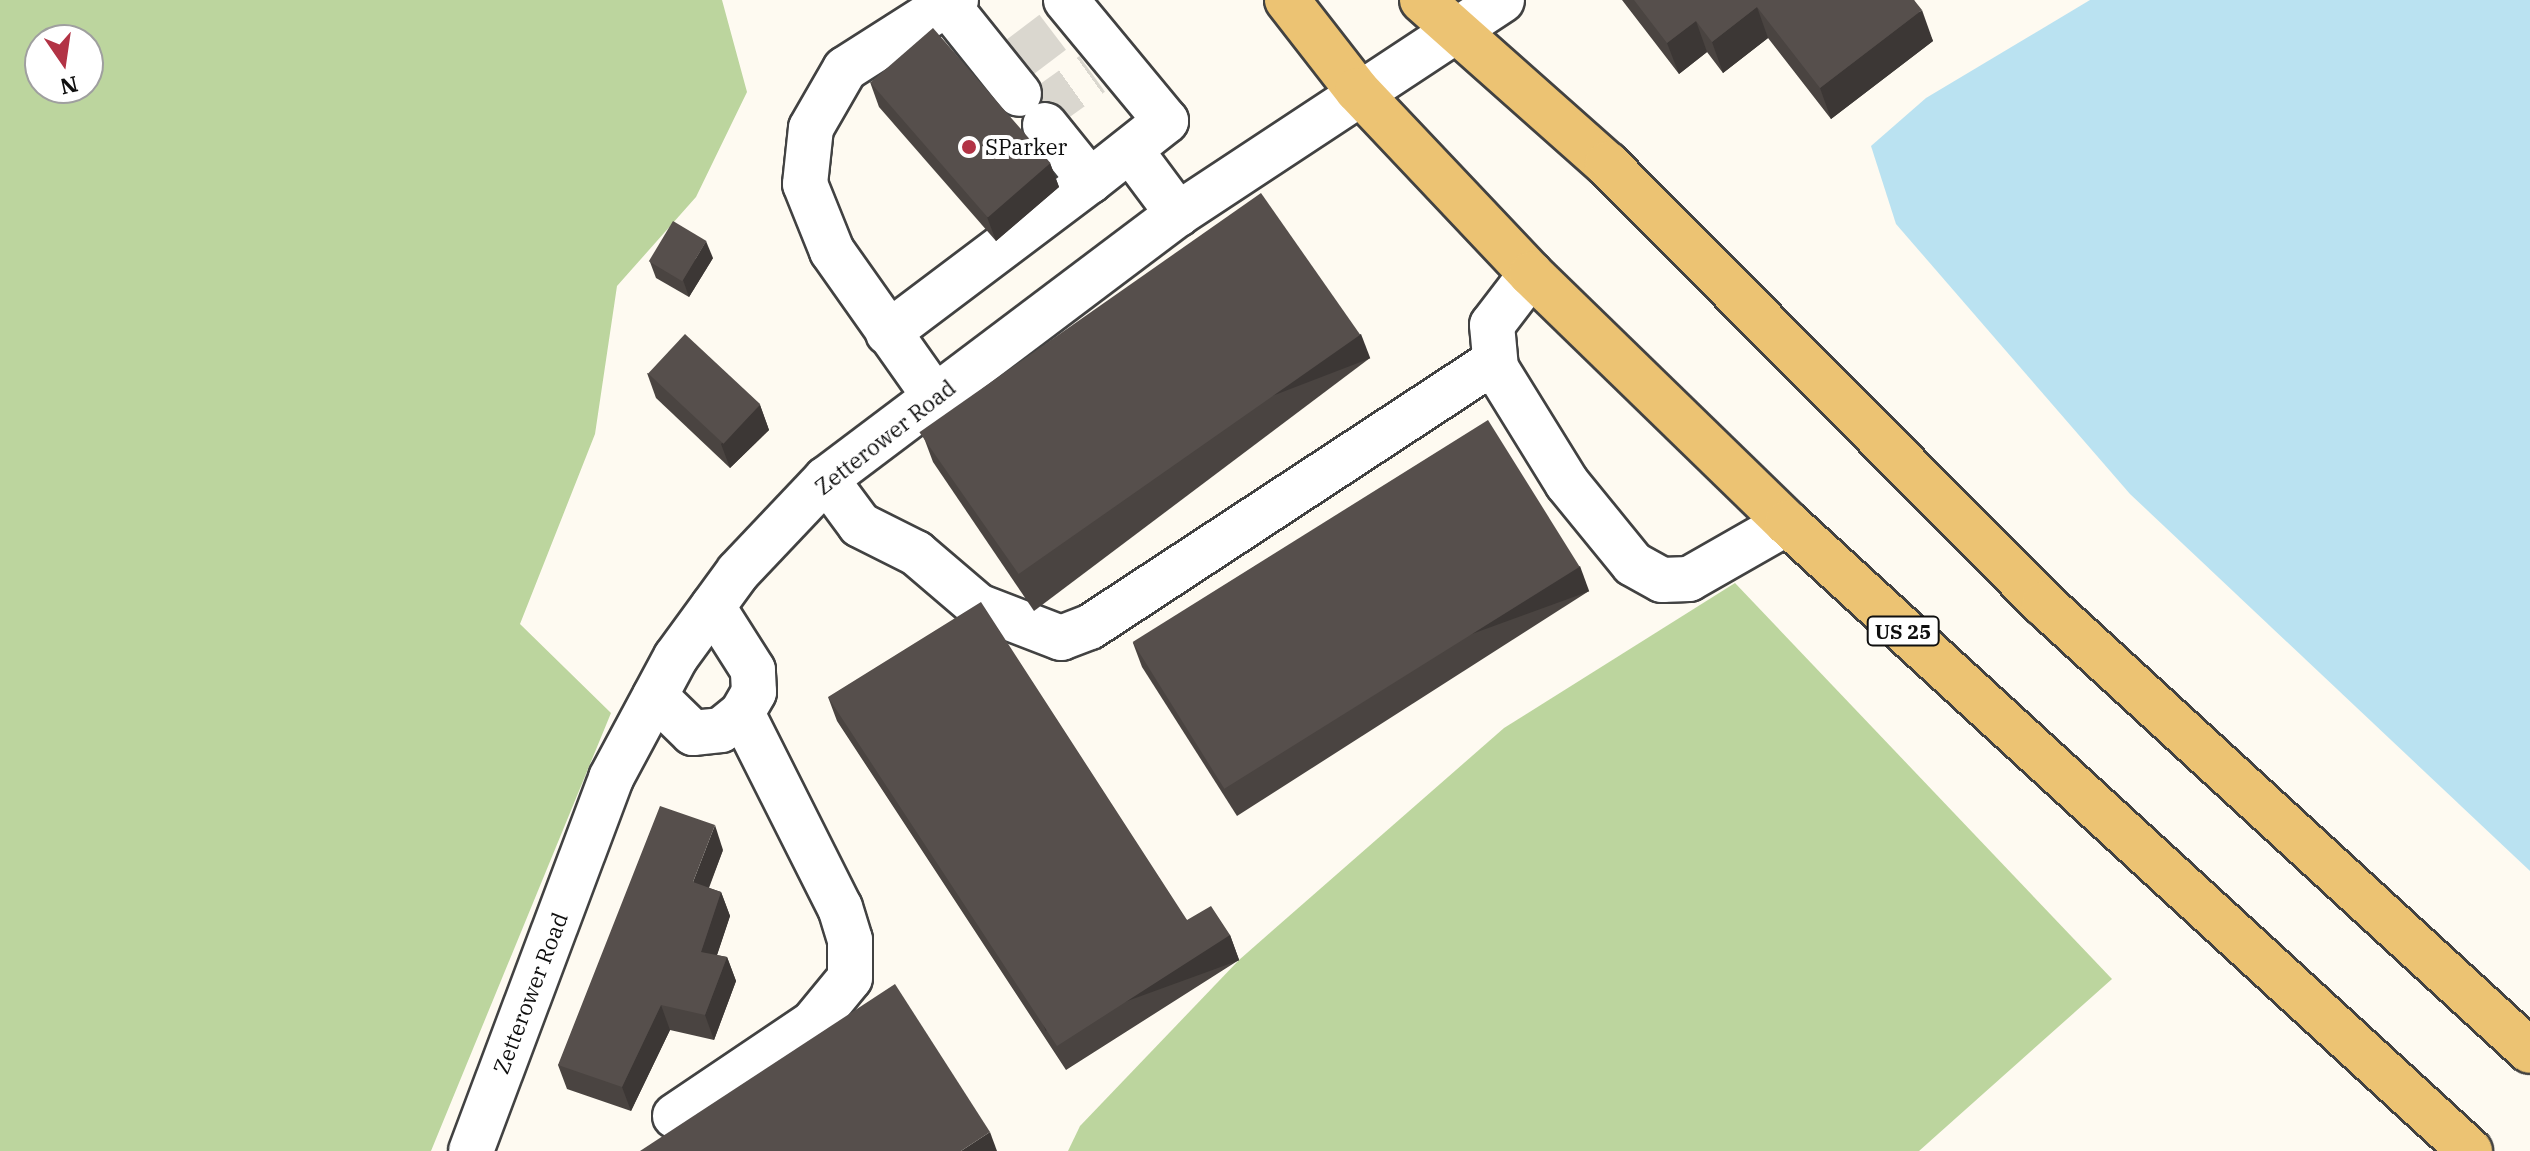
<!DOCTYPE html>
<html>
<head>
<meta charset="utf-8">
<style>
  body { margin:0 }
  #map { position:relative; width:2530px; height:1151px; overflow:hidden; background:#fefaf1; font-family:"IBM Plex Serif",serif }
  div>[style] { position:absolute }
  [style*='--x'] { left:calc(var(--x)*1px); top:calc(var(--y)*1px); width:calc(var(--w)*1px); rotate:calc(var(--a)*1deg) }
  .forest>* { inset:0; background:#bcd59e }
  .water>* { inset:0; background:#bae2f1 }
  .minor-tunnel>* { height:44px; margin-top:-22px; transform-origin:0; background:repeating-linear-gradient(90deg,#dad7cf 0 44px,transparent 0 66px) }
  .roads { filter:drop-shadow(2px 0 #424242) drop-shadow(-2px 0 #424242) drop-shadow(0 2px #424242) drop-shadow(0 -2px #424242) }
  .minor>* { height:44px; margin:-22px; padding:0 22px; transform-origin:22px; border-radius:22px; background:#fff }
  .major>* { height:44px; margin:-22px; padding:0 22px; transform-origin:22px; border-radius:22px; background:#ecc373 }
  .wall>* { inset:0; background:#4a4441 }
  .shaded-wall>* { inset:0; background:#3c3735; transform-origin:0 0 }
  .building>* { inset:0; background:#564f4c; transform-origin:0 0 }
  .dots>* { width:22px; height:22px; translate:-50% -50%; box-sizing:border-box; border:4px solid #fff; border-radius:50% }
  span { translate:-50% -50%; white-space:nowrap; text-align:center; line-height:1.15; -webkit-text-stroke:8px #fff; paint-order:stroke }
  .shield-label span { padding:2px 6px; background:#fff; border:2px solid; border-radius:6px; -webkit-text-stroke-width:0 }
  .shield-label { font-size:20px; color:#0f0f0f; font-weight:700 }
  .poi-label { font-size:22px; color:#0f0f0f }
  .left { translate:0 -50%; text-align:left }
  .street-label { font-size:22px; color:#0f0f0f }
  .north { position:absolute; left:24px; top:24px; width:80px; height:80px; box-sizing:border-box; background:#fff; border:2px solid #9f9f9f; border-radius:50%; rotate:167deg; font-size:22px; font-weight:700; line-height:32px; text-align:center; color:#0f0f0f }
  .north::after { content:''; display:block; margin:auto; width:28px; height:36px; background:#b23345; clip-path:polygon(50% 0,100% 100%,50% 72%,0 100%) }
</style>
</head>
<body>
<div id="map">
  <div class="forest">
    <i style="clip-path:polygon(evenodd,0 0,722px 0,747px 92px,696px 197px,617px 286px,595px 434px,520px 624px,611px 713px,431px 1151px,0 1151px,0 0,40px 40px,88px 40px,88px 88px,40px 88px,40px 40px)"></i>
    <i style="clip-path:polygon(1735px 583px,2112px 979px,1919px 1151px,1068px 1151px,1080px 1126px,1239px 960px,1504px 728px)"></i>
  </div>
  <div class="water">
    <i style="clip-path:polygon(2090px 0,2530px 0,2530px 871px,2130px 494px,1896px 224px,1871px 146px,1926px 98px)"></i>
  </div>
  <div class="minor-tunnel">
    <i style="--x:1020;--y:57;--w:41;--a:-37.1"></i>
    <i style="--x:1036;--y:114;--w:69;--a:-35.5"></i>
  </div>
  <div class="roads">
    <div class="minor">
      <i style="--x:956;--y:0;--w:10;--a:156"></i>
      <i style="--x:947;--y:4;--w:115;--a:51.3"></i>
      <i style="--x:1045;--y:125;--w:72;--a:51.2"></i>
      <i style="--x:1090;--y:181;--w:97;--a:-38.3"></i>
      <i style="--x:1166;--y:121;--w:157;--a:-129.6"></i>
      <i style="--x:1131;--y:151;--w:79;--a:53.3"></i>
      <i style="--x:1531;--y:274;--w:64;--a:127.4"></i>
      <i style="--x:1492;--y:325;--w:43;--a:84.7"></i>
      <i style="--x:1496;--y:368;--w:135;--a:58.3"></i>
      <i style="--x:1567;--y:483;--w:104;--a:50.8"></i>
      <i style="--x:1633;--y:564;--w:33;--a:29"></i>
      <i style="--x:1662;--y:580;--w:27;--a:-2"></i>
      <i style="--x:1689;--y:579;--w:113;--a:-29.7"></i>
      <i style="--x:888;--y:333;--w:253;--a:-37"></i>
      <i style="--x:935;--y:397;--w:179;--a:-125.2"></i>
      <i style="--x:832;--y:251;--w:72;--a:-111.9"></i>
      <i style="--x:805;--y:184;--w:56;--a:-83.9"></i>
      <i style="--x:811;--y:128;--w:68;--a:-60"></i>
      <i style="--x:845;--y:69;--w:121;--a:-32.5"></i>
      <i style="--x:826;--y:479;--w:57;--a:53.5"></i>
      <i style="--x:860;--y:525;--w:63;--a:26.6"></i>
      <i style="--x:916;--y:553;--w:82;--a:40.5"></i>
      <i style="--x:978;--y:606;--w:89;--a:21.1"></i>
      <i style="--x:1061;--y:638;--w:31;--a:-21"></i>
      <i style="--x:1090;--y:627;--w:483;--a:-33.3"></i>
      <i style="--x:655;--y:696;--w:53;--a:44.2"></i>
      <i style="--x:693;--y:733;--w:28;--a:-6"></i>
      <i style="--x:721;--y:730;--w:27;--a:-39"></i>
      <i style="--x:742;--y:713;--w:24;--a:-60"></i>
      <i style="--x:754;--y:692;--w:22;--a:-93"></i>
      <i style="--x:753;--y:670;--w:75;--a:-122.4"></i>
      <i style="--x:675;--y:1116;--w:166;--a:-34"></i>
      <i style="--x:813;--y:1023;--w:58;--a:-50.6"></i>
      <i style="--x:850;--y:978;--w:38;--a:-90"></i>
      <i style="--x:850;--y:940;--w:34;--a:-107"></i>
      <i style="--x:840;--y:908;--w:218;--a:-116.7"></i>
      <i style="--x:471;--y:1151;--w:398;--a:-69.4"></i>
      <i style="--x:611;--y:778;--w:137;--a:-61.8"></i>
      <i style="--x:676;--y:657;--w:105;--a:-53.9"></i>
      <i style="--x:738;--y:572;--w:128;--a:-46.6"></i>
      <i style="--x:826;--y:479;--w:441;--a:-37"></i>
      <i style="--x:1178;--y:214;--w:388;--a:-33.4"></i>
    </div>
    <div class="major">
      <i style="--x:1287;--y:0;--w:114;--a:52.1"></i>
      <i style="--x:1357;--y:90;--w:253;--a:46.6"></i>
      <i style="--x:1531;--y:274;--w:357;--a:44.2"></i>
      <i style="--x:1787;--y:523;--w:928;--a:42.6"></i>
      <i style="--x:1422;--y:0;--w:247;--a:41.6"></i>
      <i style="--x:1607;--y:164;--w:620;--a:45.2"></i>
      <i style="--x:2044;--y:604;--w:660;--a:42.61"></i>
    </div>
  </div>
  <div class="wall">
    <i style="clip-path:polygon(1622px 0,1914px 0,1933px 41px,1831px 119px,1768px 38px,1723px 73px,1707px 52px,1679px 74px)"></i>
    <i style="clip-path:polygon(870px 82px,1050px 163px,1059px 187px,996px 241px,879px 107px)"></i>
    <i style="clip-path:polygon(713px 258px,689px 297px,656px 278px,650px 262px)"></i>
    <i style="clip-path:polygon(1370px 358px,1034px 611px,933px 462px,924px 438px)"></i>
    <i style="clip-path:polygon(647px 373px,760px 405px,769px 430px,730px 468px,656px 398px)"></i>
    <i style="clip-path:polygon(1589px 591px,1237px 816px,1142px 667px,1133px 643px)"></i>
    <i style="clip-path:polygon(828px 697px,1187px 920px,1230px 935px,1239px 960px,1066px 1070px,837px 721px)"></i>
    <i style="clip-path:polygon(723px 850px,709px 888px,721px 892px,730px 916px,717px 955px,727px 957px,736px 981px,714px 1040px,670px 1030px,631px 1111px,567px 1089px,558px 1065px)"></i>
  </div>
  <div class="shaded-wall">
    <i style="clip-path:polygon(1757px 7px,1768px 38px,1723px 73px,1712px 42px)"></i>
    <i style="clip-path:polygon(1922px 10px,1933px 41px,1831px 119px,1820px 88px)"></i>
    <i style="clip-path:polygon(1696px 21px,1707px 52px,1679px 74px,1667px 43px)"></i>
    <i style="clip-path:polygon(1050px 163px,1059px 187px,996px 241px,987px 217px)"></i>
    <i style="clip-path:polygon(706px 241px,713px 258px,689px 297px,683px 280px)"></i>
    <i style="left:1361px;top:334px;width:26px;height:419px;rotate:69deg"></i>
    <i style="clip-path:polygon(760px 405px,769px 430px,730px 468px,721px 444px)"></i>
    <i style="left:1580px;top:566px;width:27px;height:418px;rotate:70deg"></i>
    <i style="clip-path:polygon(715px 825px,723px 850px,701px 907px,693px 882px)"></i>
    <i style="clip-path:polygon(721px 892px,730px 916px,710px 976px,701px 952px)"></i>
    <i style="left:1230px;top:935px;width:27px;height:206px;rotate:70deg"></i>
    <i style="clip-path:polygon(727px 957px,736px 981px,714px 1040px,705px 1015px)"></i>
    <i style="clip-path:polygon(661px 1005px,670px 1030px,631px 1111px,622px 1087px)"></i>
    <i style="clip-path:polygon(990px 1132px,997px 1151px,961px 1151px)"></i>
  </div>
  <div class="building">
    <i style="clip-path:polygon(1634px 0,1914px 0,1922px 10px,1820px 88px,1757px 7px,1712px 42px,1696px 21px,1667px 43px)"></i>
    <i style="left:933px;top:28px;width:179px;height:83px;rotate:49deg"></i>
    <i style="left:1261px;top:193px;width:173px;height:417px;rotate:55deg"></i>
    <i style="left:673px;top:221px;width:39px;height:47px;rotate:31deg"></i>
    <i style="left:685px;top:334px;width:103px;height:54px;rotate:43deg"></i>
    <i style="left:1488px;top:420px;width:173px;height:419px;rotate:58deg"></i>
    <i style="clip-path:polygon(981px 602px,1187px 920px,1211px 906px,1230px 935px,1057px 1046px,828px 697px)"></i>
    <i style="clip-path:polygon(660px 806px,715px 825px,693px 882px,721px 892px,701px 952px,727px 957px,705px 1015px,661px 1005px,622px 1087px,558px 1065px)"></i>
    <i style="clip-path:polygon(895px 984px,990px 1132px,961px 1151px,640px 1151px)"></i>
  </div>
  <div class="dots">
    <i style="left:969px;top:147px;background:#b23345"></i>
  </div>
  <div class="shield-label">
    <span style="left:1903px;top:631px">US 25</span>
  </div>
  <div class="poi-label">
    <span class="left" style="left:985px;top:147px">SParker</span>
  </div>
  <div class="street-label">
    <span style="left:885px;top:437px;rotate:-38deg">Zetterower Road</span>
    <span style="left:530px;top:993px;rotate:-69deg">Zetterower Road</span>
  </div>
  <div class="north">N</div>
</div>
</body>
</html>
